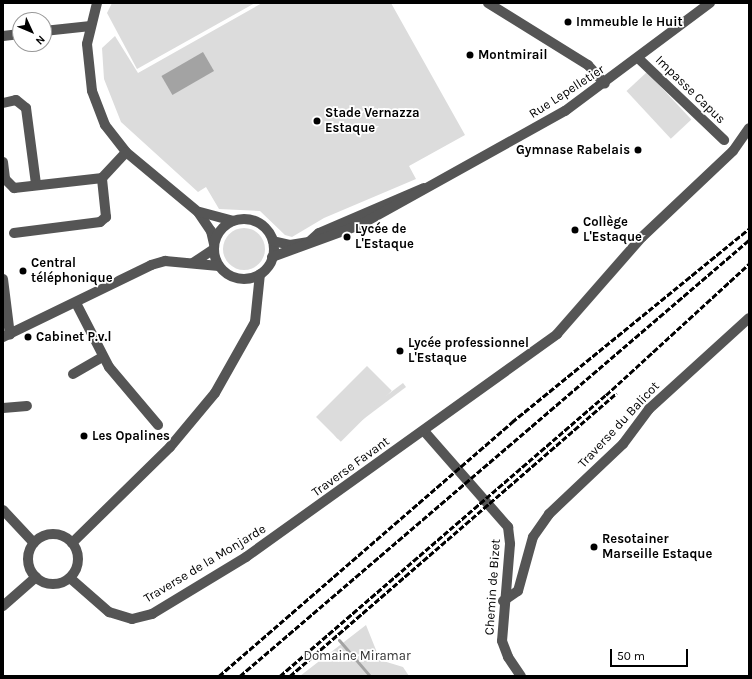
<!DOCTYPE html>
<html>
<head>
<meta charset="utf-8">
<style>
  body { margin:0 }
  #map { position:relative; width:752px; height:679px; overflow:hidden; background:#fff; font-family:Karla,sans-serif }
  div>[style] { position:absolute }
  [style*='--x'] { left:calc(var(--x)*1px); top:calc(var(--y)*1px); width:calc(var(--w)*1px); rotate:calc(var(--a)*1deg) }
  .green>* { inset:0; background:#dcdcdc; transform-origin:0 0 }
  .round { border-radius:50% }
  .water>* { inset:0; background:#a3a3a3; transform-origin:0 0 }
  .stream>* { height:3px; margin:-1.5px; padding:0 1.5px; transform-origin:1.5px; border-radius:1.5px; background:#a3a3a3 }
  .minor>* { height:10px; margin:-5px; padding:0 5px; transform-origin:5px; border-radius:5px; background:#555 }
  .minor>.ring { margin:-5px; padding:0; box-sizing:content-box; background:none; border:10px solid #555; border-radius:50% }
  .rail>* { height:3px; margin-top:-1.5px; transform-origin:0; background:repeating-linear-gradient(90deg,#000 0 6px,transparent 0 8px) }
  .dots>* { width:11px; height:11px; translate:-50% -50%; box-sizing:border-box; border:2px solid #fff; border-radius:50% }
  span { translate:-50% -50%; white-space:nowrap; text-align:center; line-height:1.15; -webkit-text-stroke:3.5px #fff; paint-order:stroke }
  .poi-label { font-size:13px; color:#000; font-weight:700 }
  .left { translate:0 -50%; text-align:left }
  .right { translate:-100% -50%; text-align:right }
  .street-label { font-size:13px; color:#000 }
  .park-label { font-size:13px; color:#333 }
  .frame { position:absolute; inset:0; border:4px solid #000; pointer-events:none }
  .north { position:absolute; left:12px; top:12px; width:40px; height:40px; box-sizing:border-box; background:#fff; border:1px solid #999; border-radius:50%; rotate:134deg; font-size:11px; font-weight:700; line-height:16px; text-align:center; color:#000 }
  .north::after { content:''; display:block; margin:auto; width:14px; height:18px; background:#000; clip-path:polygon(50% 0,100% 100%,50% 72%,0 100%) }
  .scale { position:absolute; left:610px; top:649px; width:78px; height:18px; box-sizing:border-box; border:2px solid #000; border-top:0; padding-left:5px; font-size:12px; line-height:14px; white-space:nowrap; color:#000; -webkit-text-stroke:3px #fff; paint-order:stroke }
</style>
</head>
<body>
<div id="map">
  <div class="green">
    <i style="clip-path:polygon(112px 3px,255px 3px,137px 69px,107px 13px)"></i>
    <i style="clip-path:polygon(262px 3px,391px 3px,465px 135px,409px 166px,416px 179px,324px 218px,292px 237px,285px 235px,260px 211px,219px 209px,206px 187px,198px 192px,121px 122px,104px 79px,102px 48px,115px 36px,138px 73px)"></i>
    <i style="left:647px;top:72px;width:65px;height:28px;rotate:47deg"></i>
    <i class="round" style="left:223px;top:228px;width:42px;height:42px"></i>
    <i style="left:367px;top:366px;width:35px;height:72px;rotate:45deg"></i>
    <i style="left:403px;top:383px;width:5px;height:86px;rotate:53deg"></i>
    <i style="clip-path:polygon(366px 625px,380px 660px,403px 667px,409px 676px,300px 676px)"></i>
  </div>
  <div class="water">
    <i style="left:203px;top:52px;width:22px;height:48px;rotate:60deg"></i>
  </div>
  <div class="stream">
    <i style="--x:339;--y:640;--w:48;--a:49.3"></i>
  </div>
  <div class="minor">
    <i style="--x:97;--y:3;--w:42;--a:103.7"></i>
    <i style="--x:87;--y:44;--w:47;--a:83.9"></i>
    <i style="--x:92;--y:91;--w:36;--a:69"></i>
    <i style="--x:105;--y:125;--w:34;--a:52"></i>
    <i style="--x:126;--y:152;--w:94;--a:39.8"></i>
    <i style="--x:198;--y:212;--w:23;--a:56"></i>
    <i style="--x:211;--y:231;--w:13;--a:77"></i>
    <i style="--x:488;--y:3;--w:118;--a:31.8"></i>
    <i style="--x:588;--y:65;--w:25;--a:48"></i>
    <i style="--x:44;--y:31;--w:47;--a:-6.1"></i>
    <i style="--x:3;--y:36;--w:17;--a:-7"></i>
    <i style="--x:638;--y:58;--w:119;--a:43.6"></i>
    <i style="--x:3;--y:103;--w:13;--a:-13"></i>
    <i style="--x:16;--y:100;--w:13;--a:39"></i>
    <i style="--x:26;--y:108;--w:77;--a:82.5"></i>
    <i style="--x:3;--y:162;--w:17;--a:83"></i>
    <i style="--x:5;--y:179;--w:13;--a:45"></i>
    <i style="--x:14;--y:188;--w:89;--a:-6.5"></i>
    <i style="--x:102;--y:178;--w:35;--a:-47"></i>
    <i style="--x:200;--y:212;--w:34;--a:15"></i>
    <i class="ring" style="left:214px;top:219px;width:50px;height:50px"></i>
    <i style="--x:14;--y:233;--w:87;--a:-7.3"></i>
    <i style="--x:100;--y:222;--w:8;--a:-40"></i>
    <i style="--x:106;--y:217;--w:39;--a:-96"></i>
    <i style="--x:273;--y:241;--w:17;--a:13"></i>
    <i style="--x:290;--y:245;--w:19;--a:-9"></i>
    <i style="--x:309;--y:242;--w:13;--a:-42"></i>
    <i style="--x:319;--y:233;--w:114;--a:-23.2"></i>
    <i style="--x:272;--y:257;--w:94;--a:-20"></i>
    <i style="--x:360;--y:225;--w:235;--a:-29.1"></i>
    <i style="--x:565;--y:111;--w:181;--a:-36.7"></i>
    <i style="--x:193;--y:263;--w:25;--a:-34"></i>
    <i style="--x:3;--y:279;--w:56;--a:82.9"></i>
    <i style="--x:76;--y:303;--w:72;--a:62.7"></i>
    <i style="--x:109;--y:367;--w:76;--a:49.8"></i>
    <i style="--x:3;--y:337;--w:165;--a:-25.9"></i>
    <i style="--x:151;--y:265;--w:15;--a:-16"></i>
    <i style="--x:165;--y:261;--w:54;--a:5.3"></i>
    <i style="--x:73;--y:374;--w:34;--a:-30"></i>
    <i style="--x:3;--y:408;--w:24;--a:-5"></i>
    <i style="--x:424;--y:431;--w:128;--a:48.8"></i>
    <i style="--x:508;--y:527;--w:17;--a:83"></i>
    <i style="--x:510;--y:544;--w:97;--a:94.7"></i>
    <i style="--x:502;--y:641;--w:17;--a:69"></i>
    <i style="--x:508;--y:657;--w:23;--a:56"></i>
    <i style="--x:3;--y:510;--w:45;--a:46.8"></i>
    <i class="ring" style="left:28px;top:534px;width:40px;height:40px"></i>
    <i style="--x:72;--y:543;--w:137;--a:-44.4"></i>
    <i style="--x:170;--y:447;--w:70;--a:-50.2"></i>
    <i style="--x:215;--y:393;--w:81;--a:-60.6"></i>
    <i style="--x:255;--y:322;--w:48;--a:-84.1"></i>
    <i style="--x:70;--y:578;--w:52;--a:41.1"></i>
    <i style="--x:109;--y:612;--w:24;--a:17"></i>
    <i style="--x:132;--y:619;--w:21;--a:-14"></i>
    <i style="--x:152;--y:614;--w:110;--a:-31.2"></i>
    <i style="--x:246;--y:557;--w:383;--a:-35.6"></i>
    <i style="--x:557;--y:334;--w:129;--a:-48.8"></i>
    <i style="--x:642;--y:237;--w:125;--a:-43.4"></i>
    <i style="--x:733;--y:151;--w:28;--a:-55"></i>
    <i style="--x:503;--y:601;--w:18;--a:-34"></i>
    <i style="--x:518;--y:591;--w:56;--a:-74.5"></i>
    <i style="--x:533;--y:537;--w:28;--a:-55"></i>
    <i style="--x:549;--y:514;--w:102;--a:-43.4"></i>
    <i style="--x:623;--y:444;--w:44;--a:-53.4"></i>
    <i style="--x:649;--y:409;--w:135;--a:-42.3"></i>
    <i style="--x:3;--y:606;--w:44;--a:-41.3"></i>
  </div>
  <div class="rail">
    <i style="--x:219;--y:676;--w:388;--a:-40.9"></i>
    <i style="--x:512;--y:422;--w:306;--a:-39.2"></i>
    <i style="--x:240;--y:676;--w:670;--a:-40.58"></i>
    <i style="--x:280;--y:676;--w:430;--a:-40.8"></i>
    <i style="--x:606;--y:395;--w:194;--a:-42.5"></i>
    <i style="--x:290;--y:676;--w:432;--a:-40.9"></i>
  </div>
  <div class="dots">
    <i style="left:568px;top:22px;background:#000"></i>
    <i style="left:470px;top:55px;background:#000"></i>
    <i style="left:317px;top:121px;background:#000"></i>
    <i style="left:638px;top:150px;background:#000"></i>
    <i style="left:575px;top:230px;background:#000"></i>
    <i style="left:347px;top:237px;background:#000"></i>
    <i style="left:23px;top:271px;background:#000"></i>
    <i style="left:28px;top:337px;background:#000"></i>
    <i style="left:400px;top:351px;background:#000"></i>
    <i style="left:84px;top:436px;background:#000"></i>
    <i style="left:594px;top:547px;background:#000"></i>
  </div>
  <div class="poi-label">
    <span class="left" style="left:576px;top:22px">Immeuble le Huit</span>
    <span class="left" style="left:478px;top:55px">Montmirail</span>
    <span class="left" style="left:325px;top:121px">Stade Vernazza<br>Estaque</span>
    <span class="right" style="left:630px;top:150px">Gymnase Rabelais</span>
    <span class="left" style="left:583px;top:230px">Collège<br>L'Estaque</span>
    <span class="left" style="left:355px;top:237px">Lycée de<br>L'Estaque</span>
    <span class="left" style="left:31px;top:271px">Central<br>téléphonique</span>
    <span class="left" style="left:36px;top:337px">Cabinet P.v.l</span>
    <span class="left" style="left:408px;top:351px">Lycée professionnel<br>L'Estaque</span>
    <span class="left" style="left:92px;top:436px">Les Opalines</span>
    <span class="left" style="left:602px;top:547px">Resotainer<br>Marseille Estaque</span>
  </div>
  <div class="street-label">
    <span style="left:690px;top:90px;rotate:44deg">Impasse Capus</span>
    <span style="left:567px;top:92px;rotate:-33deg">Rue Lepelletier</span>
    <span style="left:619px;top:425px;rotate:-47deg">Traverse du Balicot</span>
    <span style="left:351px;top:467px;rotate:-36deg">Traverse Favant</span>
    <span style="left:205px;top:564px;rotate:-31deg">Traverse de la Monjarde</span>
    <span style="left:493px;top:587px;rotate:-86deg">Chemin de Bizet</span>
  </div>
  <div class="park-label">
    <span style="left:357px;top:656px">Domaine Miramar</span>
  </div>
  <div class="frame"></div>
  <div class="north">N</div>
  <div class="scale">50 m</div>
</div>
</body>
</html>
